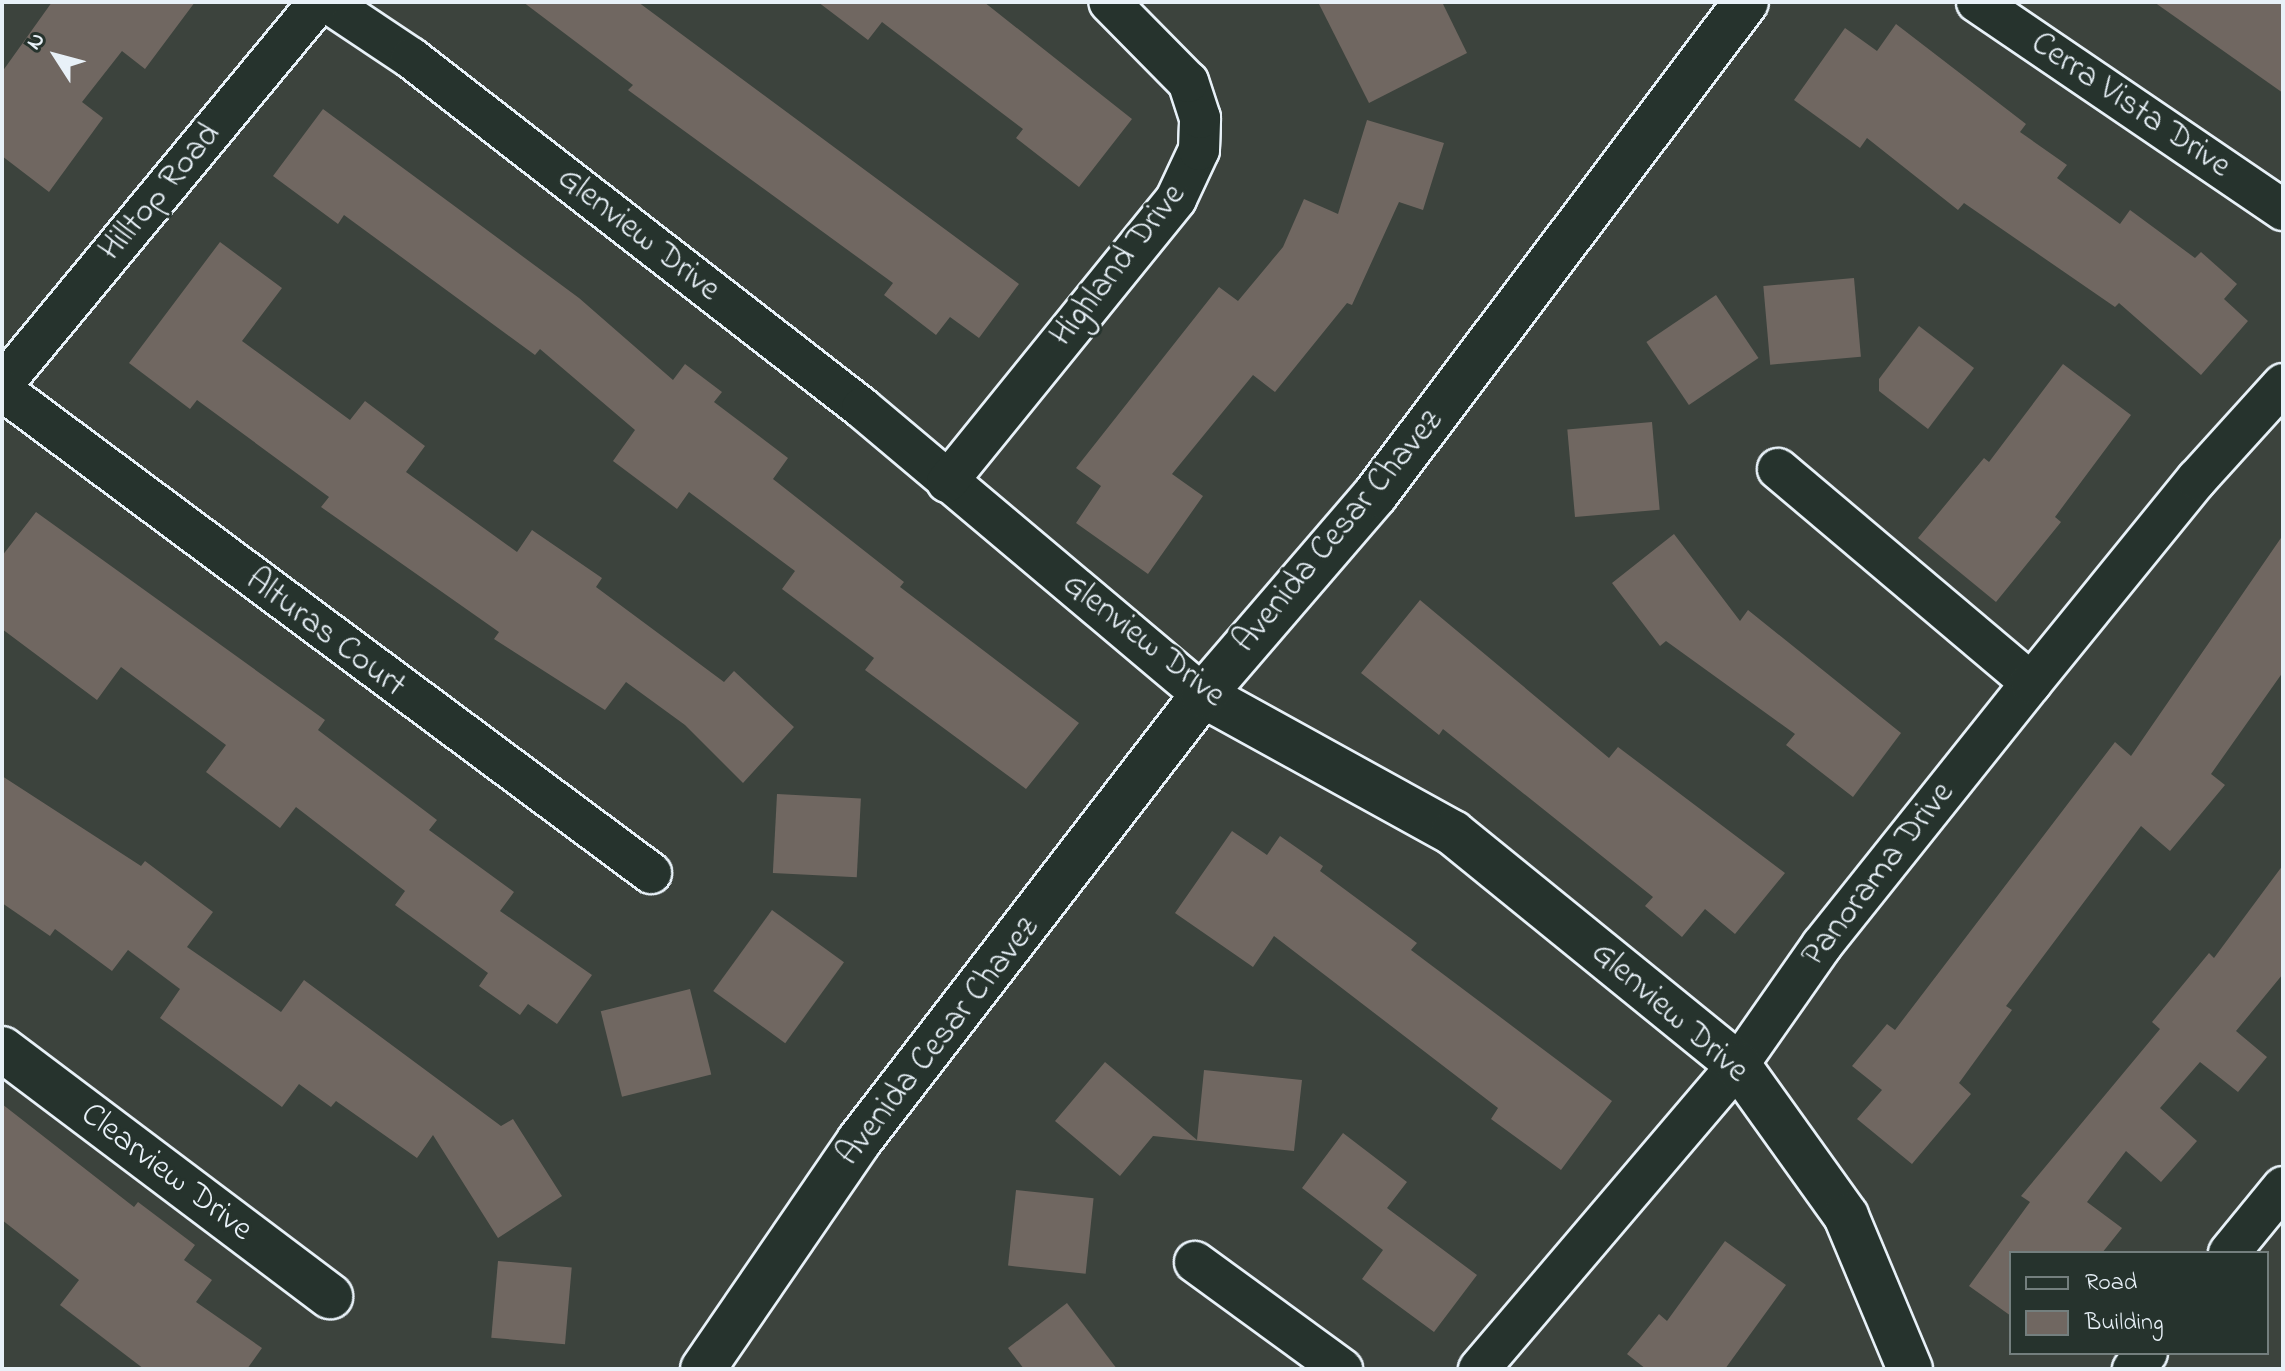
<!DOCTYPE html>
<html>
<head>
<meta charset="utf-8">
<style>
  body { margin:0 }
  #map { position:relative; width:2285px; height:1371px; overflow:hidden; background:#3c433d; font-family:"Indie Flower",sans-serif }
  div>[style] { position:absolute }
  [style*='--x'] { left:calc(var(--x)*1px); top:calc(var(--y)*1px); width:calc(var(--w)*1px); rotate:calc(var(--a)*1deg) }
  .building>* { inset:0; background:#706761; transform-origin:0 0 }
  .roads { filter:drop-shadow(2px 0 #e8f1f8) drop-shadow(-2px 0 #e8f1f8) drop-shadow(0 2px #e8f1f8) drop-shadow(0 -2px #e8f1f8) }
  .street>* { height:40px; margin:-20px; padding:0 20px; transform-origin:20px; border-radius:20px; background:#26332d }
  .secondary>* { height:44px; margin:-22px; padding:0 22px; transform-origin:22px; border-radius:22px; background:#26332d }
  span { translate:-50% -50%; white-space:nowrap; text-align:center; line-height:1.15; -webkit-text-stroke:6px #26332d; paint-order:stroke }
  .street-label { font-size:34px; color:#e8f1f8 }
  .frame { position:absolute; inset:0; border:4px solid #e8f1f8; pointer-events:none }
  .legend { position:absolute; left:2009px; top:1251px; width:260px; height:104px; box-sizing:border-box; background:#26332d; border:2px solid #747f7e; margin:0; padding:10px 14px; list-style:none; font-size:24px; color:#e8f1f8 }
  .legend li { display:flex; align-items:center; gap:16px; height:40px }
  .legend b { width:40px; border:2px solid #747f7e }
  .north { position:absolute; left:16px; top:16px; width:80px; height:80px; -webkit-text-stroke:6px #26332d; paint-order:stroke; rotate:306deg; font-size:22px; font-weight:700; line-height:32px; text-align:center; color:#e8f1f8 }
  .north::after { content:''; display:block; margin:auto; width:28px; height:36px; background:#e8f1f8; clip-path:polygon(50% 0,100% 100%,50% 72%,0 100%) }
</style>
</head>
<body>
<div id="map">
  <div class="building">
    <i style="clip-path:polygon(52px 2px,195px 2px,145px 69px,122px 51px,82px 102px,103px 118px,49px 192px,2px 156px,2px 72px)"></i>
    <i style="clip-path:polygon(523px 2px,638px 2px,1019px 284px,979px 338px,950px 317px,936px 335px,884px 295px,893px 283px,628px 90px,633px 85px)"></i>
    <i style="clip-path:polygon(818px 2px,984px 2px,1132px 119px,1079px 187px,1016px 138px,1023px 129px,882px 22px,868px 40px)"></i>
    <i style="clip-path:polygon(1318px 2px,1442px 2px,1467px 53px,1369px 103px)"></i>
    <i style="clip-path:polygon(2154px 2px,2283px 2px,2283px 93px)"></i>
    <i style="clip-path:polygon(1896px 24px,2026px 124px,2020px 132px,2067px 165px,2057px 178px,2120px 224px,2130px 210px,2195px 258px,2201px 252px,2237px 284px,2224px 299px,2248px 321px,2201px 375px,2119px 303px,2115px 307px,1964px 203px,1958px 210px,1867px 138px,1860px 148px,1794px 100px,1845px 28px,1877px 51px)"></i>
    <i style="clip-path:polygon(323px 109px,579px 298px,673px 380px,685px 364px,722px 392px,714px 402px,788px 458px,773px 479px,904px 582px,900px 587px,1079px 723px,1026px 789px,865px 670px,874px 658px,782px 589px,795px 571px,689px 492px,677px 509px,613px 461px,635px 430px,540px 349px,535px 355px,344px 215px,338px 224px,273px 176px)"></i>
    <i style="clip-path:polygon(1367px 120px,1444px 143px,1423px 210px,1399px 202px,1352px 305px,1347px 303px,1275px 392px,1253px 375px,1172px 474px,1203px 496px,1148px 574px,1076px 523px,1101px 486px,1076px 468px,1219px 287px,1238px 301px,1283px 247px,1304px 199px,1338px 214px)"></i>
    <i style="clip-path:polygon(220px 242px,282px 288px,242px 341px,350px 420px,365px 401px,425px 446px,406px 472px,517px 552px,532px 530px,602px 578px,596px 587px,724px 682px,734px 671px,794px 727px,743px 783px,685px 725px,626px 682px,605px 710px,494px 639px,499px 632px,321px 507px,329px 497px,197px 400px,190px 409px,129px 363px)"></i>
    <i style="left:1854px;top:278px;width:79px;height:91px;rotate:85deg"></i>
    <i style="left:1716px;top:295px;width:76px;height:84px;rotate:56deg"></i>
    <i style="clip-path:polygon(1919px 326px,1974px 368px,1928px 429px,1879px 391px,1879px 379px)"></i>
    <i style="clip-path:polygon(2063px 364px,2131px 415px,2055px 517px,2061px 522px,1996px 602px,1918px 538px,1984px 458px,1989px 462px)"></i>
    <i style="left:1652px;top:422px;width:88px;height:85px;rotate:85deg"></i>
    <i style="clip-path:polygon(36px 512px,325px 720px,318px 730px,437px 820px,429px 830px,514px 892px,500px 911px,592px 975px,557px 1024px,528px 1004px,520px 1015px,479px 986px,488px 973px,395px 905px,405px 891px,296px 807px,280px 828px,206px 772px,226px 745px,121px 667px,97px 700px,2px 629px,2px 556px)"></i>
    <i style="clip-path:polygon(1674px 534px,1740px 621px,1748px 610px,1901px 733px,1853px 797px,1786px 745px,1795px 734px,1666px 641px,1660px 646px,1612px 583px)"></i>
    <i style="clip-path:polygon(2283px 535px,2283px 672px,2211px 774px,2225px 785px,2170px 851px,2141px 826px,2006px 1006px,2012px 1010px,1959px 1083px,1971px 1094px,1912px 1164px,1857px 1119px,1882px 1090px,1852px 1066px,1887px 1024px,1895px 1030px,2115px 742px,2131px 756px)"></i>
    <i style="clip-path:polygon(1420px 600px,1609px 758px,1618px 747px,1785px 873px,1735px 934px,1705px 909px,1682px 937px,1645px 906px,1653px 897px,1443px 729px,1439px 735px,1361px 673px)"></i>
    <i style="clip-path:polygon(2px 776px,141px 866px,145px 861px,213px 912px,187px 947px,281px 1012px,304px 980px,501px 1126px,513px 1119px,562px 1196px,498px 1238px,433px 1135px,417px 1158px,336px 1101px,331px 1107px,299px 1084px,282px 1107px,160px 1018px,180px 989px,128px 950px,112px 971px,55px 929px,50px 936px,2px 903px)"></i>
    <i style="left:777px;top:794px;width:84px;height:79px;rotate:3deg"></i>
    <i style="clip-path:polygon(1232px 831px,1267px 855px,1280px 836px,1323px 866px,1320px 871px,1417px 943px,1411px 950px,1612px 1101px,1561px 1170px,1491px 1119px,1498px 1108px,1274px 936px,1253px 967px,1175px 913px)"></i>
    <i style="clip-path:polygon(2283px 865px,2283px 974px,2236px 1031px,2267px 1057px,2238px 1092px,2200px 1062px,2160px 1108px,2197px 1141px,2161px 1182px,2126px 1151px,2087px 1202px,2122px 1228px,2102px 1253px,2011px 1253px,2011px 1316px,1969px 1286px,2030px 1202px,2021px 1196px,2160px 1029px,2152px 1022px,2209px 953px,2214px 958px)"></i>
    <i style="left:772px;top:910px;width:89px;height:100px;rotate:36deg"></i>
    <i style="left:690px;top:989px;width:88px;height:92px;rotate:76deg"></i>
    <i style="clip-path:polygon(1105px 1062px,1197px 1140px,1204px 1070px,1302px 1080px,1294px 1151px,1153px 1136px,1120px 1176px,1055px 1121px)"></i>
    <i style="clip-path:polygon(2px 1104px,134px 1207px,138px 1202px,195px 1245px,184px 1260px,212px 1280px,196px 1302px,262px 1348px,247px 1369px,144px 1369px,60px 1305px,79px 1280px,2px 1220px)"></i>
    <i style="clip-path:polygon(1343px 1133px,1407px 1182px,1387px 1208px,1477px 1275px,1434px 1332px,1362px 1279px,1383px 1250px,1302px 1188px)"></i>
    <i style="left:1016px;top:1190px;width:78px;height:76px;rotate:6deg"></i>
    <i style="clip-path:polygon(1725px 1241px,1786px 1285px,1725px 1369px,1646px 1369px,1627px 1354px,1659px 1314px,1667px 1321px)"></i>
    <i style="left:498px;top:1261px;width:74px;height:77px;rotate:5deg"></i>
    <i style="clip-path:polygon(1067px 1303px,1117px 1369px,1024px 1369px,1008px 1348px)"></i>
  </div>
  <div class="roads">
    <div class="street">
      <i style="--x:327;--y:2;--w:101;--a:33.7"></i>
      <i style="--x:411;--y:58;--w:571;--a:37.81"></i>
      <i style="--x:862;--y:408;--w:446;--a:40.1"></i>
      <i style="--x:1977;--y:2;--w:370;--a:34.2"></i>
      <i style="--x:2;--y:385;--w:497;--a:-50.4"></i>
      <i style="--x:2;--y:390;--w:809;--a:36.66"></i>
      <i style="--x:1778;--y:469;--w:331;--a:40.2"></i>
      <i style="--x:947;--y:482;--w:364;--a:-51"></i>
      <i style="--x:1176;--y:199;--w:54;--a:-64.9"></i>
      <i style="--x:1199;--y:150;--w:32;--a:-88"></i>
      <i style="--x:1200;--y:118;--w:38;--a:-108"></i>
      <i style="--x:1188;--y:82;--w:112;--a:-134.6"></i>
      <i style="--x:2229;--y:1253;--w:85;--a:-50.7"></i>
      <i style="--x:1195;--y:1262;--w:182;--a:36.1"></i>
      <i style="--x:1479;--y:1369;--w:399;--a:-49.6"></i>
      <i style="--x:1738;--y:1065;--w:146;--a:-55"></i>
      <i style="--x:1822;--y:945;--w:335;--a:-51.4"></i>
      <i style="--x:2031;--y:683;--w:263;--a:-50.9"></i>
      <i style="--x:2197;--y:479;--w:128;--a:-47.8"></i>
      <i style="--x:2133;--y:1369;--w:21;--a:-49"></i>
    </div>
    <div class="secondary">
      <i style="--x:1203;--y:695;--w:286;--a:28.9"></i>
      <i style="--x:1453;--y:833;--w:367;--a:39.1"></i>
      <i style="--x:1738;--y:1065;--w:186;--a:54.4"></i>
      <i style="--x:1846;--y:1216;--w:166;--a:67.3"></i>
      <i style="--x:2;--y:1049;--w:411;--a:37"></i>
      <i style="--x:703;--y:1369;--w:276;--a:-55.6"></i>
      <i style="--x:859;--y:1141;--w:563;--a:-52.36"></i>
      <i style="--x:1203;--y:695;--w:264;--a:-49.3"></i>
      <i style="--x:1375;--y:495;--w:617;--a:-53.04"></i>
    </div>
  </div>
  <div class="street-label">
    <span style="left:2130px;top:106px;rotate:34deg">Cerra Vista Drive</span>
    <span style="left:161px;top:193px;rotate:-50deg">Hilltop Road</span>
    <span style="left:638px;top:235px;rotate:38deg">Glenview Drive</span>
    <span style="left:1119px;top:266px;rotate:-52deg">Highland Drive</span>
    <span style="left:1339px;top:532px;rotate:-50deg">Avenida Cesar Chavez</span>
    <span style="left:325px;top:634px;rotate:37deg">Alturas Court</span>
    <span style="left:1143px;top:641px;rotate:38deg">Glenview Drive</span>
    <span style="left:1879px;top:875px;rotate:-52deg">Panorama Drive</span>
    <span style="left:1669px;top:1013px;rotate:41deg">Glenview Drive</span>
    <span style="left:939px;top:1042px;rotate:-52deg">Avenida Cesar Chavez</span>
    <span style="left:166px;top:1173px;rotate:37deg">Clearview Drive</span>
  </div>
  <div class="frame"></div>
  <ul class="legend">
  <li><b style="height:10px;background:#26332d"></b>Road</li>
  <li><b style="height:22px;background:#706761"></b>Building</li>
  </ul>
  <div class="north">N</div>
</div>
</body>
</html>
